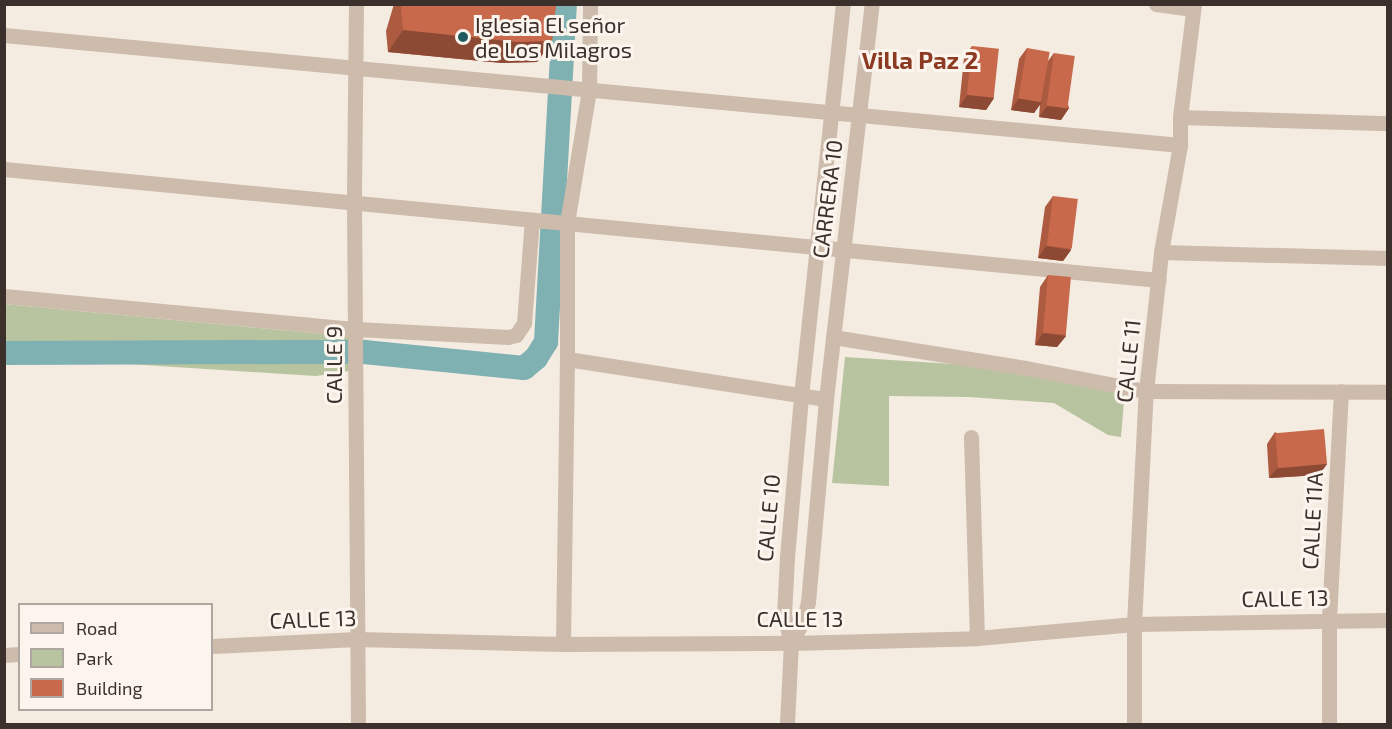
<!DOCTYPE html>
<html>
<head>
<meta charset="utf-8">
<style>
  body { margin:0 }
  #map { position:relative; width:1392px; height:729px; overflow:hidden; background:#f4ebe1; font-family:"Exo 2",sans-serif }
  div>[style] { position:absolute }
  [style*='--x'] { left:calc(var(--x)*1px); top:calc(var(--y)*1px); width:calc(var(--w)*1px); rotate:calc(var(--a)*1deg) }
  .green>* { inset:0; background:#b8c4a0 }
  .canal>* { height:24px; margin:-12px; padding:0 12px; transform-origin:12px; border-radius:12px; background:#7fb0b2 }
  .minor>* { height:15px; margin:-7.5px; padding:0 7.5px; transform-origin:7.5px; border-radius:7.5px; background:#cdbbac }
  .wall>* { inset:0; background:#ac5a40 }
  .shaded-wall>* { inset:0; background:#8c4a34 }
  .building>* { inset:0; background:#c8694b; transform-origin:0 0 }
  .dots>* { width:16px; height:16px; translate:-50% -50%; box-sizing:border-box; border:3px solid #fbf5ee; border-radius:50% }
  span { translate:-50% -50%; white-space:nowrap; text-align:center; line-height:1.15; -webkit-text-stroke:6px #fbf5ee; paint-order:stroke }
  .poi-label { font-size:22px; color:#3b302b }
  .left { translate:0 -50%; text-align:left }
  .street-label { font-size:22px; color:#3b302b }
  .neighbourhood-label { font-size:24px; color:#8c3b22; font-weight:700 }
  .frame { position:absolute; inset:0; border:6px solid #3b302b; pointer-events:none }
  .legend { position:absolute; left:18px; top:603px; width:195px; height:108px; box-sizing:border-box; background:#fbf5ee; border:2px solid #aea6a0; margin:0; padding:8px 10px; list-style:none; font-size:18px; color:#3b302b }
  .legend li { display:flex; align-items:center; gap:12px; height:30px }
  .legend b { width:30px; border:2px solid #aea6a0 }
</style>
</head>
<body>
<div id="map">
  <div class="green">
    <i style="clip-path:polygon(4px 304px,356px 337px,346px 356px,356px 370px,316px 376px,5px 356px)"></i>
    <i style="clip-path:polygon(845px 357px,999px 367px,1125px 389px,1121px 437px,1108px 435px,1054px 403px,969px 397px,889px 396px,889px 486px,832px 483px)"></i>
  </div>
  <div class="canal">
    <i style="--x:4;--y:353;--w:360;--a:-0.2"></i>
    <i style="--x:364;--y:352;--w:161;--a:5.7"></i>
    <i style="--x:524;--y:368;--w:16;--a:-40"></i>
    <i style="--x:536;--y:358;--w:19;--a:-58"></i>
    <i style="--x:546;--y:342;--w:339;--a:-86.8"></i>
  </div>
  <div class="minor">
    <i style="--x:356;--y:4;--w:199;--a:90.6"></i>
    <i style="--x:354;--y:203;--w:521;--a:89.56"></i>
    <i style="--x:1156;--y:4;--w:37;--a:8"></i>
    <i style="--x:4;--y:35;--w:1181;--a:5.34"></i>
    <i style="--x:1180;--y:117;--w:208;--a:1.7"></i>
    <i style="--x:4;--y:169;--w:1160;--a:5.49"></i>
    <i style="--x:1161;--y:252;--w:227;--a:1.5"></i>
    <i style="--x:4;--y:296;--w:354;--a:5.4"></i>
    <i style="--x:356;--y:329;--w:152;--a:3"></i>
    <i style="--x:508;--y:337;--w:8;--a:-14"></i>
    <i style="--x:516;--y:335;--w:14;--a:-56"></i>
    <i style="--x:524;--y:323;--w:103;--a:-85.6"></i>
    <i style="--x:833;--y:337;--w:195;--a:9.1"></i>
    <i style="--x:1026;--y:368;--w:122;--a:10.9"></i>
    <i style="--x:1146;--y:391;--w:242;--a:0.2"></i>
    <i style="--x:567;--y:359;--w:262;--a:8.8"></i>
    <i style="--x:971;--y:437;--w:201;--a:88.3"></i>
    <i style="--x:791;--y:643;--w:27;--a:-62"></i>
    <i style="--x:804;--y:619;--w:17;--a:-77"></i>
    <i style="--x:808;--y:602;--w:204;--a:-84.9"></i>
    <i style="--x:826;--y:399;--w:398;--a:-83.4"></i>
    <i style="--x:563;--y:644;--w:285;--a:-89.2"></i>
    <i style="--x:567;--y:359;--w:136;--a:-90"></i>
    <i style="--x:567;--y:223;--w:135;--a:-80.6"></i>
    <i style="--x:589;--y:90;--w:86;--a:-89.3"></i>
    <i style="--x:212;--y:646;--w:145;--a:-2.8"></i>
    <i style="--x:357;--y:639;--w:206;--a:1.4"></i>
    <i style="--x:563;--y:644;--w:228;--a:-0.3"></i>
    <i style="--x:791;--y:643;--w:186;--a:-1.5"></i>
    <i style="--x:977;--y:638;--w:158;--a:-5.1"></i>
    <i style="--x:1134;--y:624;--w:254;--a:-0.9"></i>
    <i style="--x:4;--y:655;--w:16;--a:-4"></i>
    <i style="--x:787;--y:724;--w:81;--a:-87.2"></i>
    <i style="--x:791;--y:643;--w:29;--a:-104"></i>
    <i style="--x:784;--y:615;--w:58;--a:-87"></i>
    <i style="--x:787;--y:557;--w:162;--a:-85"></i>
    <i style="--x:801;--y:396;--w:394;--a:-83.9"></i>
    <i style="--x:1134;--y:724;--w:100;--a:-90"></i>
    <i style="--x:1134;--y:624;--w:233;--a:-87.1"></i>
    <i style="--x:1146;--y:391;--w:140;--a:-83.8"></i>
    <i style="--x:1161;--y:252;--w:109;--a:-79.9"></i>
    <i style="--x:1180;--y:145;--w:28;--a:-90"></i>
    <i style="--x:1180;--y:117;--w:114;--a:-82.9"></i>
    <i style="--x:1329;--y:724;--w:105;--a:-90"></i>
    <i style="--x:1329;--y:619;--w:228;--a:-87"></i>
  </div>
  <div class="wall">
    <i style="clip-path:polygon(394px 4px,556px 4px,552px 41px,537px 62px,502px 63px,388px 52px,386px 31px)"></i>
    <i style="clip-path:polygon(972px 46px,994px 98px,986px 110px,959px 107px,964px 58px)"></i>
    <i style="clip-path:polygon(1027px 48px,1048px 61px,1054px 53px,1069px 108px,1061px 120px,1039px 117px,1040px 104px,1034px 113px,1011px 110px,1019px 59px)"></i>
    <i style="clip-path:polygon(1053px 196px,1071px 250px,1063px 261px,1038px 258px,1045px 207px)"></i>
    <i style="clip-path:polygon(1048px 275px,1066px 336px,1057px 347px,1035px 345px,1040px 287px)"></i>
    <i style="clip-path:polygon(1275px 432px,1327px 464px,1319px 475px,1269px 478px,1267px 444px)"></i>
  </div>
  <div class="shaded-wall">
    <i style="clip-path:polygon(403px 30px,552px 41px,537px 62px,502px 63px,388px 52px)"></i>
    <i style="clip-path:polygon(967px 95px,994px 98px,986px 110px,959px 107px)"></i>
    <i style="clip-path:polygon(1019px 98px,1042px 102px,1034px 113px,1011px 110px)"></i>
    <i style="clip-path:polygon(1047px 106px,1069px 108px,1061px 120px,1039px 117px)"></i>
    <i style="clip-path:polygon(1046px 246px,1071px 250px,1063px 261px,1038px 258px)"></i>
    <i style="clip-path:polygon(1043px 333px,1066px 336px,1057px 347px,1035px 345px)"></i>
    <i style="clip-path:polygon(1327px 464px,1319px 475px,1269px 478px,1278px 467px)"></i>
  </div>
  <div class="building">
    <i style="clip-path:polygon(402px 4px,556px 4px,552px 41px,517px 42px,403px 30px,401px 10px)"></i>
    <i style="left:972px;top:46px;width:27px;height:49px;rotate:6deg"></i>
    <i style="left:1027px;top:48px;width:23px;height:51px;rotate:10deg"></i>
    <i style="left:1054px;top:53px;width:21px;height:53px;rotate:8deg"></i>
    <i style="left:1053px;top:196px;width:25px;height:50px;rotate:7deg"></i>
    <i style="left:1048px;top:275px;width:23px;height:58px;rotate:5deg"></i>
    <i style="left:1324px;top:429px;width:35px;height:49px;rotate:85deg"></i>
  </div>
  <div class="dots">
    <i style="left:463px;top:37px;background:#1f5a5e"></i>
  </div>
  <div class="poi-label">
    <span class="left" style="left:475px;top:37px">Iglesia El señor<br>de Los Milagros</span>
  </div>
  <div class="street-label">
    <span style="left:827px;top:199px;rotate:-83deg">CARRERA 10</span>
    <span style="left:1128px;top:361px;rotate:-84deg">CALLE 11</span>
    <span style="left:334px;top:365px;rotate:-90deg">CALLE 9</span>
    <span style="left:768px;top:518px;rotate:-85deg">CALLE 10</span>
    <span style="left:1312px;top:521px;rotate:-87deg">CALLE 11A</span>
    <span style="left:1285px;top:598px;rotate:-1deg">CALLE 13</span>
    <span style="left:313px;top:619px;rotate:-2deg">CALLE 13</span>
    <span style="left:800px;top:619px">CALLE 13</span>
  </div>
  <div class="neighbourhood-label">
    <span style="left:920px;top:60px">Villa Paz 2</span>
  </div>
  <div class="frame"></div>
  <ul class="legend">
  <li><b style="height:8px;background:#cdbbac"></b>Road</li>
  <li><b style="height:16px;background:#b8c4a0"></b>Park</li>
  <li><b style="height:16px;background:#c8694b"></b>Building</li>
  </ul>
</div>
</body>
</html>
